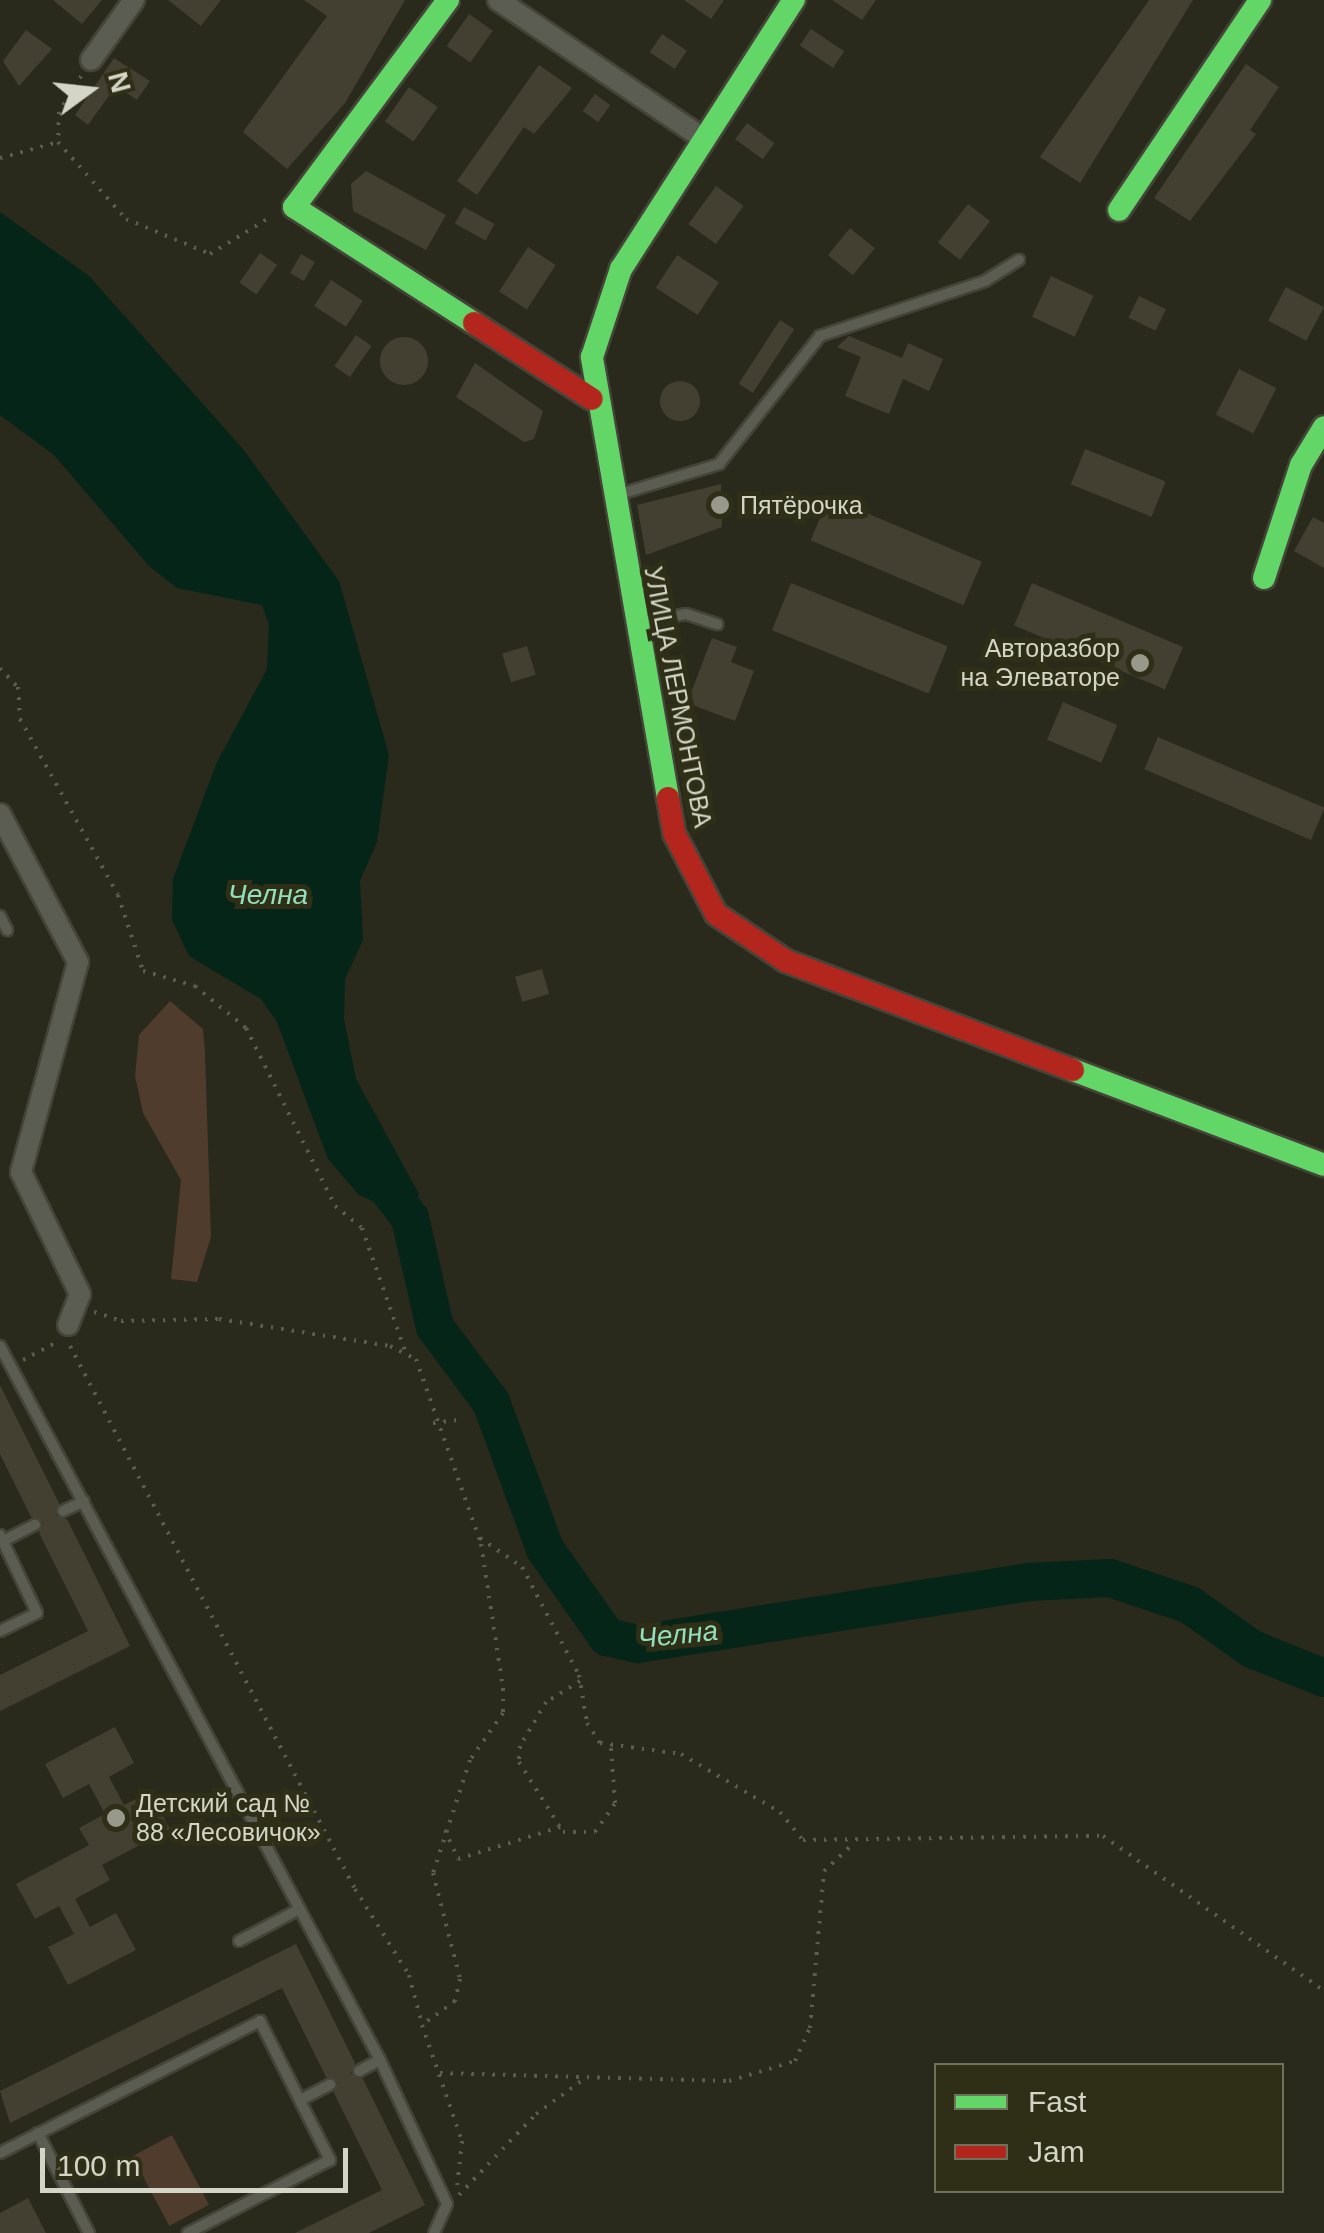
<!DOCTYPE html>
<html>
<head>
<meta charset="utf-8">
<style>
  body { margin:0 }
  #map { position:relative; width:1324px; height:2233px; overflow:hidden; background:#29291c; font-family:Arial,sans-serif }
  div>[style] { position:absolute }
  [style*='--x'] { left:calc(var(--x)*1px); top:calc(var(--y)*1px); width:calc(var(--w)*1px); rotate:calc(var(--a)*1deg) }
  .green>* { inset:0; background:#503c2c; transform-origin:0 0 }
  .water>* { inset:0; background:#042518 }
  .river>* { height:38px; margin:-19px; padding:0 19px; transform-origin:19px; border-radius:19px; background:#042518 }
  .building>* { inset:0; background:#434032; transform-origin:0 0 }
  .round { border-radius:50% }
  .path>* { height:4px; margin-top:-2px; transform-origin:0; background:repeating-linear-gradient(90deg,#5b5c52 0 2.5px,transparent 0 10.5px) }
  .roads { filter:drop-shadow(2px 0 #444439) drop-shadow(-2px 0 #444439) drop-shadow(0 2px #444439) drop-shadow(0 -2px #444439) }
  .lane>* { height:10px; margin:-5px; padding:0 5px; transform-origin:5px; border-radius:5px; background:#5b5c52 }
  .street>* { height:20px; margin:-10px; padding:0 10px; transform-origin:10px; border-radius:10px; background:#5b5c52 }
  .fast>* { height:22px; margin:-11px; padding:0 11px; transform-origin:11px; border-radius:11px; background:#63d668 }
  .jam>* { height:22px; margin:-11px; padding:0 11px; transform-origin:11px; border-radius:11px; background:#b3261e }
  .dots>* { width:28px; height:28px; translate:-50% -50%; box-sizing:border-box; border:5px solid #2e2f16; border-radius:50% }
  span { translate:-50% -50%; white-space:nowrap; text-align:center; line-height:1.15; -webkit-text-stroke:10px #2e2f16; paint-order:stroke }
  .poi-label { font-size:25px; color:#d4d5c7 }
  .left { translate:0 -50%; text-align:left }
  .right { translate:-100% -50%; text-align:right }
  .street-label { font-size:25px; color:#d4d5c7 }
  .water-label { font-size:28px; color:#91dfbc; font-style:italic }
  .legend { position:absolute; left:934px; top:2063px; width:350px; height:130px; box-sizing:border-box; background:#2e2f16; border:2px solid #70715d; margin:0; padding:12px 18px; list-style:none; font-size:30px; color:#d4d5c7 }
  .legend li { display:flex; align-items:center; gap:20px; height:50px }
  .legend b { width:50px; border:2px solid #70715d }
  .north { position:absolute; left:40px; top:40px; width:100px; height:100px; -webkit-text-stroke:8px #2e2f16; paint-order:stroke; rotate:75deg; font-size:28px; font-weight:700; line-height:40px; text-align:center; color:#d4d5c7 }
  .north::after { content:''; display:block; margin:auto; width:35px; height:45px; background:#d4d5c7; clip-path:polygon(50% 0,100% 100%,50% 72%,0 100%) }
  .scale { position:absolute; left:40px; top:2148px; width:308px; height:45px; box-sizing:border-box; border:5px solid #d4d5c7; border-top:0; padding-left:12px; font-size:30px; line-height:35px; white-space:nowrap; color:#d4d5c7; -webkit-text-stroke:8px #2e2f16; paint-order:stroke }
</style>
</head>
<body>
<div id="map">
  <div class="green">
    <i style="clip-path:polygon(170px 1001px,203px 1029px,205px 1052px,211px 1237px,197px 1282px,171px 1279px,181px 1180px,143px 1113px,135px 1076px,139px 1035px)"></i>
    <i style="left:172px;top:2135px;width:79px;height:45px;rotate:62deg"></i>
  </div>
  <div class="water">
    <i style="clip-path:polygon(0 212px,89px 276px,243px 449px,339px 581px,389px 755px,377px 842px,360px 881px,363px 940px,345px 979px,344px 1019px,356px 1079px,419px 1194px,410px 1218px,359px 1195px,328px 1159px,277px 1022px,261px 999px,189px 956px,172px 920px,173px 879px,217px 762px,267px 669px,269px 625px,262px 605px,177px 588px,150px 567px,54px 455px,0 415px)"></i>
  </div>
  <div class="river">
    <i style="--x:380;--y:1179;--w:49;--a:52.4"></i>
    <i style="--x:410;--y:1218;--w:112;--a:77.1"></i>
    <i style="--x:435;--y:1327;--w:94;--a:53.3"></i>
    <i style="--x:491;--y:1402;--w:157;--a:69.8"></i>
    <i style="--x:545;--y:1549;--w:108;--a:54.8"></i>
    <i style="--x:607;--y:1637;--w:32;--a:13"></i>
    <i style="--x:638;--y:1644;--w:395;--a:-9"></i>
    <i style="--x:1028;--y:1582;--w:82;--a:-2.8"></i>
    <i style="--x:1110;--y:1578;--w:84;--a:18.6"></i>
    <i style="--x:1190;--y:1605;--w:76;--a:35.4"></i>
    <i style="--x:1252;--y:1649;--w:78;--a:21.9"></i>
  </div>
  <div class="building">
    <i style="clip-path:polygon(53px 0,102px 0,82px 24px)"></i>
    <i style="clip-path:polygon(168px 0,221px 0,201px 26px)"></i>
    <i style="clip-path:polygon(304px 0,405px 0,345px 103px,287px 169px,243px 132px,327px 16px)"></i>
    <i style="clip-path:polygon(684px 0,724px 0,711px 19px)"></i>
    <i style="clip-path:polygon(832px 0,876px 0,862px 20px)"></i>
    <i style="clip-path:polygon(1149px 0,1193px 0,1080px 183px,1040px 157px)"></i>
    <i style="left:469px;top:14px;width:29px;height:39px;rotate:35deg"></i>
    <i style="left:811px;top:29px;width:40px;height:20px;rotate:34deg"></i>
    <i style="clip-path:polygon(26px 30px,52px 49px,19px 86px,3px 61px)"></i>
    <i style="left:662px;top:34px;width:30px;height:22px;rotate:34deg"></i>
    <i style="clip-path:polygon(114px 58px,150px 81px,137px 100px,116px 86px,88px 125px,75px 115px)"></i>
    <i style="clip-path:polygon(1246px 64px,1279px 87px,1250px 130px,1256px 134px,1190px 221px,1154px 198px)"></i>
    <i style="clip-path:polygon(539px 65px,572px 88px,534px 134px,524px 127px,477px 195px,457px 181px)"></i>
    <i style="left:409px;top:87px;width:35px;height:42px;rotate:35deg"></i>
    <i style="left:595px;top:94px;width:19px;height:21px;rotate:36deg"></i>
    <i style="left:747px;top:123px;width:34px;height:20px;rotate:36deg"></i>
    <i style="clip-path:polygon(366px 171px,446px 215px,426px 250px,353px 211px,351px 184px)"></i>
    <i style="left:716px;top:186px;width:34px;height:47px;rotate:36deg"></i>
    <i style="left:968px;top:204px;width:28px;height:49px;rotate:38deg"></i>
    <i style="left:464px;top:207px;width:35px;height:19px;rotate:29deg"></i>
    <i style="left:850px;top:228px;width:32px;height:35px;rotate:39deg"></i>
    <i style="left:528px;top:247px;width:33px;height:53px;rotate:33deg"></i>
    <i style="left:260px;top:253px;width:21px;height:36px;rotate:35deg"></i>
    <i style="left:301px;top:254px;width:16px;height:22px;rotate:30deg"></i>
    <i style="left:677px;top:255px;width:50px;height:39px;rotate:33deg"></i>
    <i style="left:1051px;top:276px;width:47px;height:45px;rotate:25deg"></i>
    <i style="left:331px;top:280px;width:38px;height:31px;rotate:33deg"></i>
    <i style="left:1286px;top:287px;width:43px;height:38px;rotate:28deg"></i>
    <i style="left:1139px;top:296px;width:30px;height:24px;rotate:26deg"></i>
    <i style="left:780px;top:320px;width:17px;height:76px;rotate:33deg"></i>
    <i style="left:356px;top:335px;width:19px;height:38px;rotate:35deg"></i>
    <i style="clip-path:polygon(849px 336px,902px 358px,908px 343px,943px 359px,929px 391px,903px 379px,889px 414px,845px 396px,861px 357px,837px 347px)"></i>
    <i class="round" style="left:380px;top:337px;width:48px;height:48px"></i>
    <i style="clip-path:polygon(475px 363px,543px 411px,534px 439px,524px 442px,456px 397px)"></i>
    <i style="left:1239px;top:369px;width:42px;height:51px;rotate:27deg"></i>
    <i class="round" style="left:660px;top:381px;width:40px;height:40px"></i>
    <i style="left:1085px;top:449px;width:87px;height:38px;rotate:22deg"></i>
    <i style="clip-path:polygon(721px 484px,722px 527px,646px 555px,637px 505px)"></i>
    <i style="left:829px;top:497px;width:166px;height:47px;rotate:23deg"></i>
    <i style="clip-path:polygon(1313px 517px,1324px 523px,1324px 568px,1294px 551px)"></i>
    <i style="left:791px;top:583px;width:169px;height:51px;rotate:22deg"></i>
    <i style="left:1032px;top:583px;width:164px;height:46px;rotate:23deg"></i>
    <i style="clip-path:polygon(712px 638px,737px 647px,731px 662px,754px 671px,735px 721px,687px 703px)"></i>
    <i style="left:527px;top:646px;width:30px;height:26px;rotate:73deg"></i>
    <i style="left:1063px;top:702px;width:59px;height:41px;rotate:23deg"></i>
    <i style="left:1158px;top:737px;width:181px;height:35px;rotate:23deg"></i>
    <i style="left:542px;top:969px;width:26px;height:28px;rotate:74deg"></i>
    <i style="clip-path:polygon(0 1385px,59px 1503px,56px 1516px,67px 1519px,130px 1646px,0 1711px,0 1675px,88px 1631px,39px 1533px,43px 1522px,31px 1517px,0 1454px)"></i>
    <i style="clip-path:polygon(115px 1727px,134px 1763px,109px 1777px,124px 1805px,150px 1792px,170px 1829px,102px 1865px,110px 1880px,75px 1899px,90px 1927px,116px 1913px,136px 1950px,68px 1985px,48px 1947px,74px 1934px,59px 1906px,35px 1919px,16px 1884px,89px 1845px,79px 1828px,105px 1814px,89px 1784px,63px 1798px,45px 1764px)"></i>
    <i style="clip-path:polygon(296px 1944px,355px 2063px,351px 2074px,363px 2079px,425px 2205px,369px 2233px,295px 2233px,382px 2190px,334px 2093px,338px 2082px,326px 2077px,282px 1988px,10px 2123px,0 2091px)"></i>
    <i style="clip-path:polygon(28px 2198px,46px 2233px,0 2233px,0 2213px)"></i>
  </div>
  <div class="path">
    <i style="--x:81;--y:76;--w:42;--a:121.4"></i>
    <i style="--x:59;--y:112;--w:30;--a:92"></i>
    <i style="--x:58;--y:142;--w:103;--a:48.6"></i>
    <i style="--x:126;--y:219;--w:91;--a:22.6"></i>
    <i style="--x:210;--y:254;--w:73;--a:-31.5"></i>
    <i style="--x:0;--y:158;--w:60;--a:-15.4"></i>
    <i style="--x:0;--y:668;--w:26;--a:47"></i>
    <i style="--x:18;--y:687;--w:32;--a:86"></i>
    <i style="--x:20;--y:719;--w:201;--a:60.9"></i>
    <i style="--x:118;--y:895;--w:80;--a:71.8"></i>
    <i style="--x:143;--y:971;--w:54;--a:16.1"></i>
    <i style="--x:195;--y:986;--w:66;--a:39.5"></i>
    <i style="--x:246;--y:1028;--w:199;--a:63.4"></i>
    <i style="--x:335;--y:1206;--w:35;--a:39"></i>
    <i style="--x:362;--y:1228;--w:130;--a:70.7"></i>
    <i style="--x:94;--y:1312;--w:28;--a:18"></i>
    <i style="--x:121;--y:1321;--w:98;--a:-1.2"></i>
    <i style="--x:219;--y:1319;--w:173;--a:9"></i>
    <i style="--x:390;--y:1346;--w:29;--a:27"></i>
    <i style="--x:416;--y:1359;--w:196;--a:70.6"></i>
    <i style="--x:481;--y:1544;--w:146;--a:81.3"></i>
    <i style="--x:503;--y:1688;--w:25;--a:90"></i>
    <i style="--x:503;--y:1713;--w:57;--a:125.1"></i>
    <i style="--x:470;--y:1760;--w:119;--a:108.1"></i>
    <i style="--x:433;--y:1873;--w:109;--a:75.7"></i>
    <i style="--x:460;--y:1979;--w:23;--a:103"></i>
    <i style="--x:455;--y:2001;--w:41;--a:144"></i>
    <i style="--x:422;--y:2025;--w:123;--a:71"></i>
    <i style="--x:462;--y:2141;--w:47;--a:96.1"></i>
    <i style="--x:70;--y:1346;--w:613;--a:62.31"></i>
    <i style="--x:355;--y:1889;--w:102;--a:57.9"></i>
    <i style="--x:409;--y:1975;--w:51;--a:75.1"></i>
    <i style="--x:23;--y:1360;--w:40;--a:-28"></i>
    <i style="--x:433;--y:1423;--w:31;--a:-7"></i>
    <i style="--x:480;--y:1538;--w:51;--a:34.6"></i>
    <i style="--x:522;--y:1567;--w:122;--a:62.2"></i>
    <i style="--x:579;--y:1675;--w:49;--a:80.5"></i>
    <i style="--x:587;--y:1723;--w:24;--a:57"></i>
    <i style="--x:600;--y:1743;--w:82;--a:7.7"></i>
    <i style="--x:681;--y:1754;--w:115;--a:30.4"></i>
    <i style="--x:780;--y:1812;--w:36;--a:51"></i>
    <i style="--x:803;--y:1840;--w:300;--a:-0.8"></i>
    <i style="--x:1103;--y:1836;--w:270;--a:35"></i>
    <i style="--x:580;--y:1681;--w:40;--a:148"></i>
    <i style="--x:546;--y:1702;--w:51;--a:120.6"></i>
    <i style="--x:520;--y:1746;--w:16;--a:94"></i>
    <i style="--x:519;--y:1762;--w:83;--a:57.8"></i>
    <i style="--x:563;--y:1832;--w:32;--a:0"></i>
    <i style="--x:595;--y:1832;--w:35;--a:-55"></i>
    <i style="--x:615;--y:1803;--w:55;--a:-94.2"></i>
    <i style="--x:445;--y:1830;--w:32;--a:66"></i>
    <i style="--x:458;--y:1859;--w:107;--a:-17.4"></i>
    <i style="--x:440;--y:2073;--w:289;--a:1.6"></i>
    <i style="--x:729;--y:2081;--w:69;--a:-16.9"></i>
    <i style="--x:795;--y:2061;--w:36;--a:-66"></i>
    <i style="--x:810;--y:2028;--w:158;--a:-84.9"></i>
    <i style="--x:824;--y:1871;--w:41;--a:-43"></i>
    <i style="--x:459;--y:2195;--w:112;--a:-46.5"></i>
    <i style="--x:536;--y:2114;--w:63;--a:-36"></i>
  </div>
  <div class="roads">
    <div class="lane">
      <i style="--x:617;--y:495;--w:107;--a:-16.9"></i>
      <i style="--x:719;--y:464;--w:163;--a:-51.7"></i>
      <i style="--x:820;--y:336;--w:174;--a:-18.4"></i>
      <i style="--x:985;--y:281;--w:40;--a:-32"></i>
      <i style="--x:640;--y:623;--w:47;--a:-11.1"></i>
      <i style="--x:686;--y:614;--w:33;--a:18"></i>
      <i style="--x:0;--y:916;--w:16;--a:63"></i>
      <i style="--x:0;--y:1346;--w:809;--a:61.98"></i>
      <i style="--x:380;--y:2060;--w:159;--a:65"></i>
      <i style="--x:447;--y:2204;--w:32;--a:114"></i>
      <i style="--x:63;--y:1511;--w:23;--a:-25"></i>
      <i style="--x:0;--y:1535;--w:86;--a:64.6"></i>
      <i style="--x:37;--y:1613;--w:41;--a:154.1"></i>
      <i style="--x:3;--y:1541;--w:36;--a:-27"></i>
      <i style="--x:239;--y:1941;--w:64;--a:-27.8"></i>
      <i style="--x:359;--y:2071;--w:24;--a:-28"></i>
      <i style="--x:300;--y:2100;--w:34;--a:-27"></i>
      <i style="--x:38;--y:2133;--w:112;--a:63"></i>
      <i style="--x:0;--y:2153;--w:292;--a:-26.9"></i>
      <i style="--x:260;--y:2021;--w:156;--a:63.3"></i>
      <i style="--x:330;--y:2160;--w:160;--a:152.8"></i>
    </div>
    <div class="street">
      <i style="--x:498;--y:0;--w:245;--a:34"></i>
      <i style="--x:91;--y:60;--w:74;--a:-54.4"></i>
      <i style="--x:0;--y:814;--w:167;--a:62.2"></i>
      <i style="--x:78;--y:962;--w:218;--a:105.2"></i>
      <i style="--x:21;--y:1172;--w:136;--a:64.2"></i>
      <i style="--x:80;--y:1294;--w:33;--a:111"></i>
    </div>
    <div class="fast">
      <i style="--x:448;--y:0;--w:258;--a:126.6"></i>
      <i style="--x:294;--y:207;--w:214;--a:32.8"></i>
      <i style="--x:1119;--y:210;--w:253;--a:-56.1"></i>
      <i style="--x:1264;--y:578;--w:119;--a:-71.9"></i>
      <i style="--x:1301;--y:465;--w:44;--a:-58.8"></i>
      <i style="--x:668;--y:798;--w:448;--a:-99.8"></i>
      <i style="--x:592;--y:357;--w:93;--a:-71.8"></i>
      <i style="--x:621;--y:269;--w:320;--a:-57.3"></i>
      <i style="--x:1073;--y:1070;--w:268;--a:20.7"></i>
    </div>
    <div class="jam">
      <i style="--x:474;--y:323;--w:140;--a:32.8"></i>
      <i style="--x:668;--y:798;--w:36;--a:80"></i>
      <i style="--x:674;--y:833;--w:91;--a:62.6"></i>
      <i style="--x:716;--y:914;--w:84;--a:33.9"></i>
      <i style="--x:786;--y:961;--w:307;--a:20.8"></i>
    </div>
  </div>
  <div class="dots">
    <i style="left:720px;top:505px;background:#98998b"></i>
    <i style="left:1140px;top:663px;background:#98998b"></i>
    <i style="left:116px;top:1818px;background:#98998b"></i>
  </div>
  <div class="poi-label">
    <span class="left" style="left:740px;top:505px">Пятёрочка</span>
    <span class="right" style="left:1120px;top:663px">Авторазбор<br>на Элеваторе</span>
    <span class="left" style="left:136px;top:1818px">Детский сад №<br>88 «Лесовичок»</span>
  </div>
  <div class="street-label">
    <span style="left:678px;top:697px;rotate:79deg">УЛИЦА ЛЕРМОНТОВА</span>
  </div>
  <div class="water-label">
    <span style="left:268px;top:895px">Челна</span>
    <span style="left:678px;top:1635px;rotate:-6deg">Челна</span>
  </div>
  <ul class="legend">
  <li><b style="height:12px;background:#63d668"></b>Fast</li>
  <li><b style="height:12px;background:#b3261e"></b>Jam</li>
  </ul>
  <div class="north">N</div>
  <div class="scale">100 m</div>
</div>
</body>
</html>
